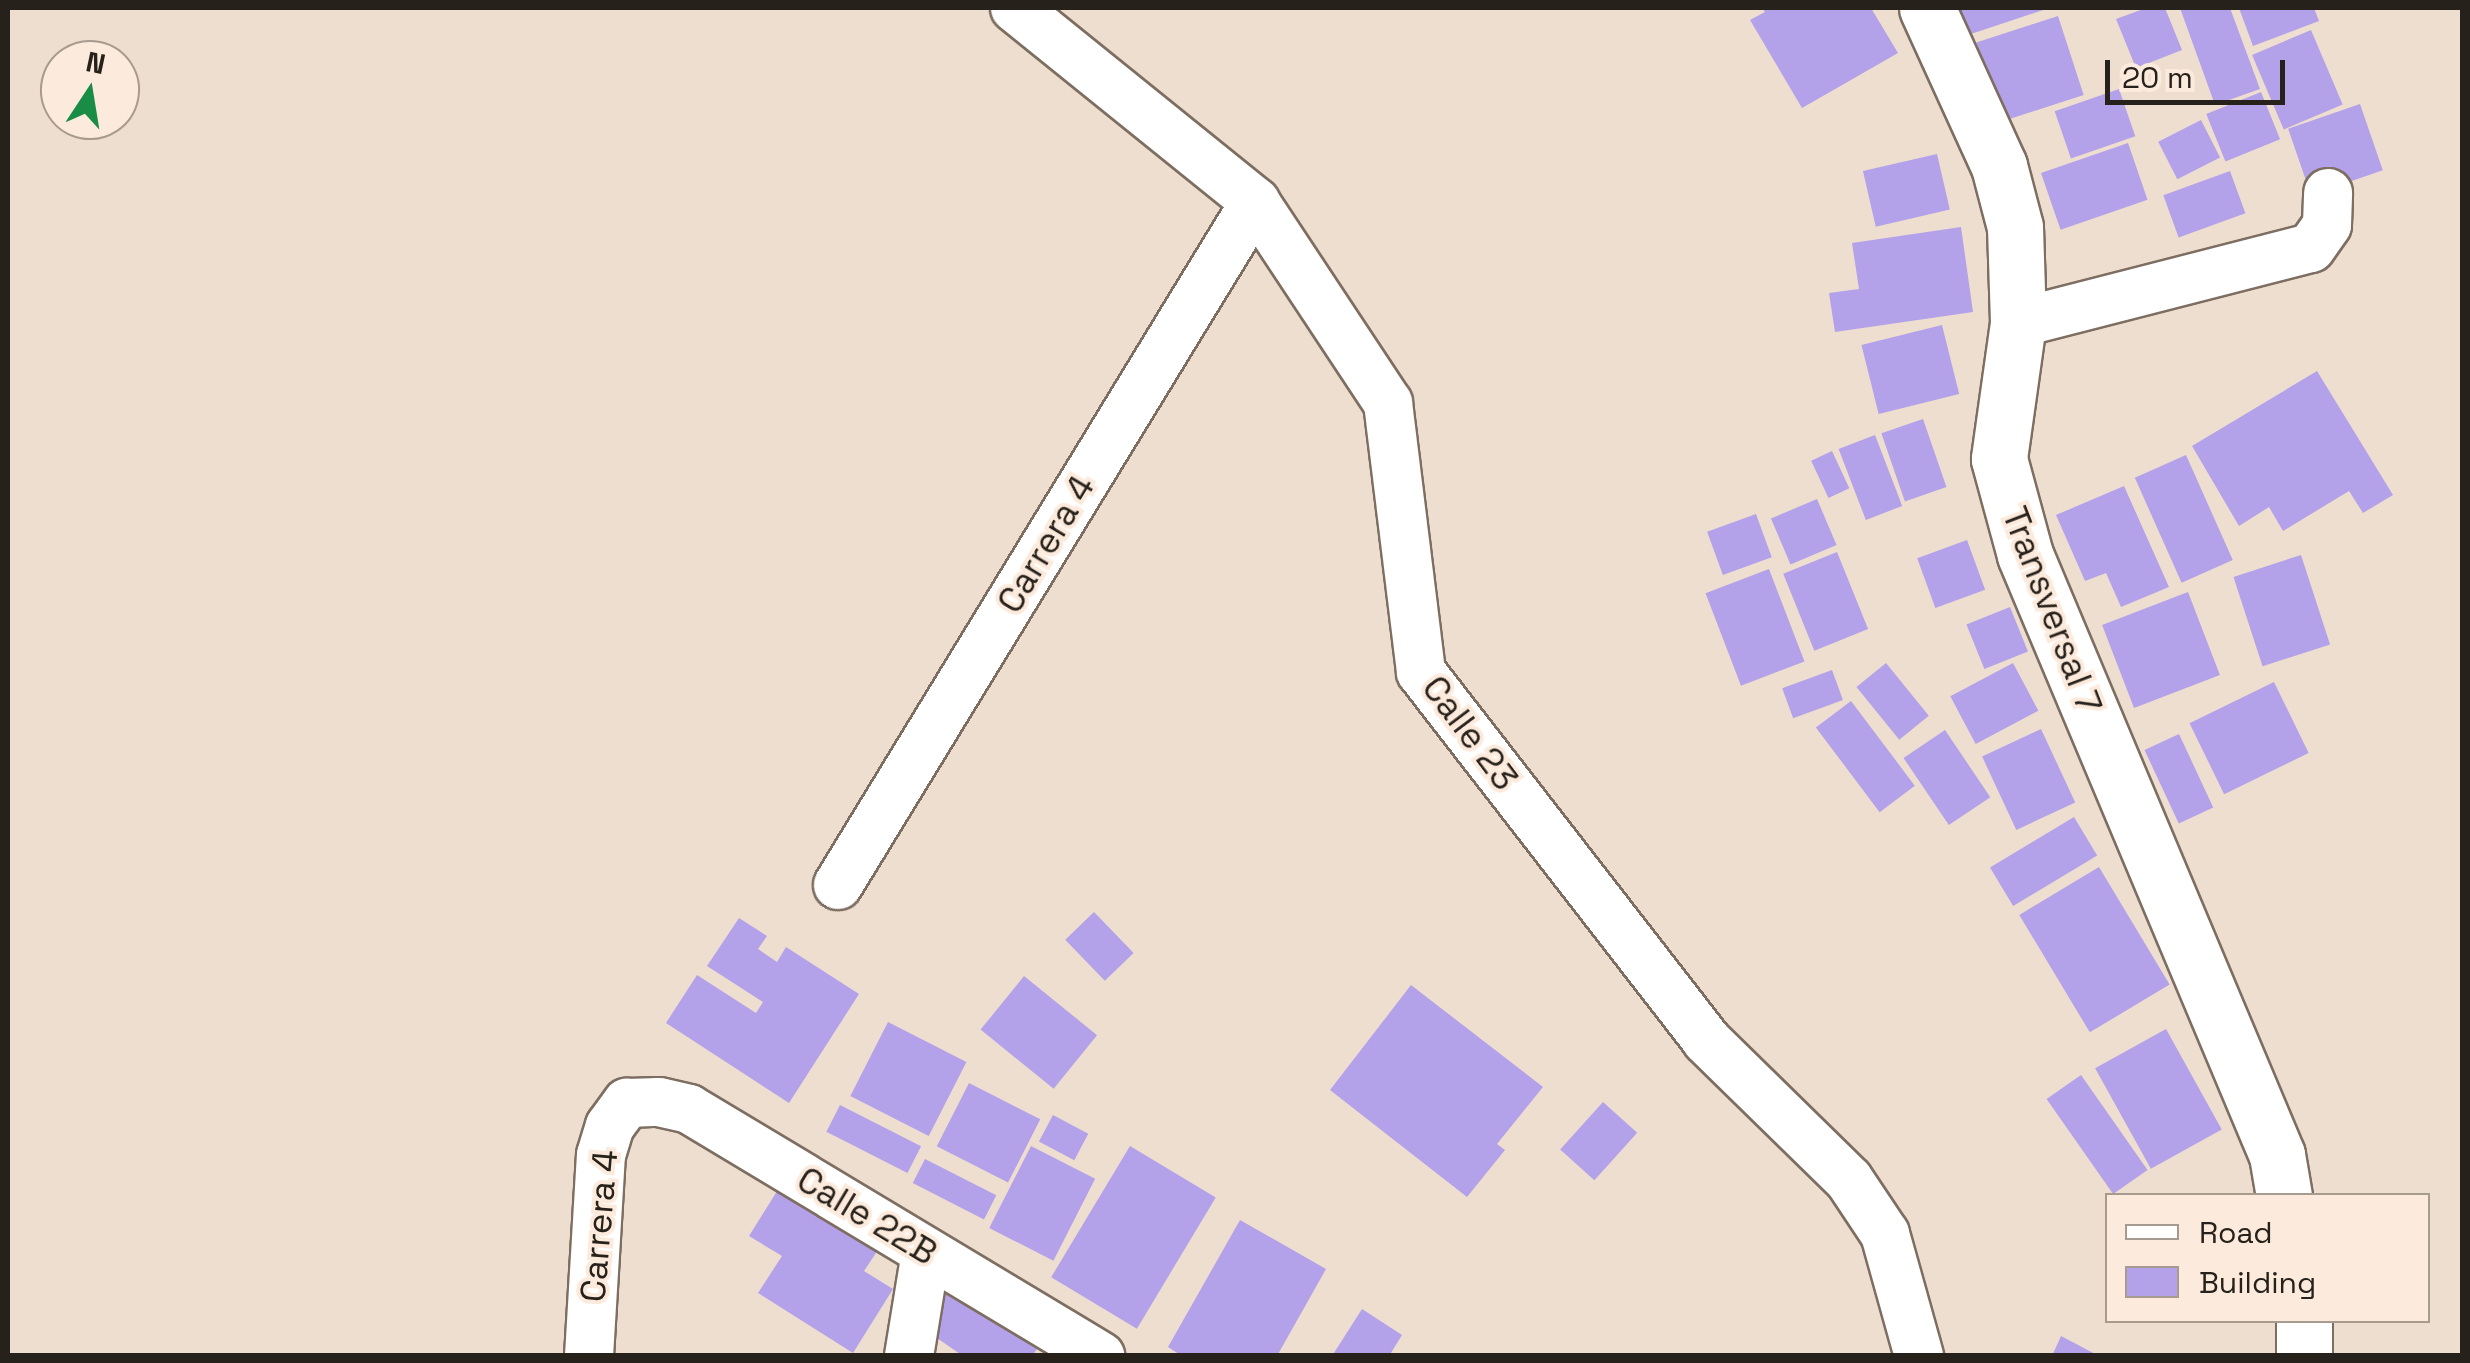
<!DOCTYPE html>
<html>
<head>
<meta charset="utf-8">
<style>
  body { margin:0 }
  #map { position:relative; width:2470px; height:1363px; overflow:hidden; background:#eedecf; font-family:"Space Grotesk",sans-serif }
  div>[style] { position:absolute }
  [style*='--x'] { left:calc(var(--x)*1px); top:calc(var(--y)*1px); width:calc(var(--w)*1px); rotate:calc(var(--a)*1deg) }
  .building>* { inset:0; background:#b3a1e9; transform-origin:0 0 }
  .roads { filter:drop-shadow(2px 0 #7d6e61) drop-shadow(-2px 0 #7d6e61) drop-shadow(0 2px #7d6e61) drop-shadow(0 -2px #7d6e61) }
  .minor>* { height:48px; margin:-24px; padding:0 24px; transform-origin:24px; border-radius:24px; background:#fff }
  .tertiary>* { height:55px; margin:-27.5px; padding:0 27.5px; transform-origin:27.5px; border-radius:27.5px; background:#fff }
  span { translate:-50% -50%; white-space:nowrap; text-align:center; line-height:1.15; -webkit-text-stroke:8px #fcebdc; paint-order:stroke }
  .street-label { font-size:35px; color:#27211b }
  .frame { position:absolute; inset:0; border:10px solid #27211b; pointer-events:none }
  .legend { position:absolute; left:2105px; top:1193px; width:325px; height:130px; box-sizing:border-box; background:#fcebdc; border:2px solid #a79a8f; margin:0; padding:12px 18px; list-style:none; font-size:30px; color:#27211b }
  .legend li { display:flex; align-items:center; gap:20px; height:50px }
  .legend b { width:50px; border:2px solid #a79a8f }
  .north { position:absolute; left:40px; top:40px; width:100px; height:100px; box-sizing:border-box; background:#fcebdc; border:2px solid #a79a8f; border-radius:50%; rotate:12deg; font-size:28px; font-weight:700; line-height:40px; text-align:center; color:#27211b }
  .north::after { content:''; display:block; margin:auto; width:35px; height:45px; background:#198c46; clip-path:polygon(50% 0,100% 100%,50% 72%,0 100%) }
  .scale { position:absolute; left:2105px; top:60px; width:180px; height:45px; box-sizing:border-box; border:5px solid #27211b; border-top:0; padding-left:12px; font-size:30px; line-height:35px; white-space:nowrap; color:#27211b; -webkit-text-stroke:8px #fcebdc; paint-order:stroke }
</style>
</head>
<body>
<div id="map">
  <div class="building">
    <i style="clip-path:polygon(1762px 8px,1871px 8px,1898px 53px,1802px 108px,1750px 20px,1765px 12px)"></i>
    <i style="clip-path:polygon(1959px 8px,2049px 8px,1968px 35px)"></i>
    <i style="clip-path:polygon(2146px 8px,2165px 8px,2182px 50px,2136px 68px,2116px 19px)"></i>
    <i style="clip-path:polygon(2180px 8px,2230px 8px,2260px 89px,2215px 105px)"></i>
    <i style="clip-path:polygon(2239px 8px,2314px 8px,2319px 21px,2253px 46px)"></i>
    <i style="left:2058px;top:16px;width:83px;height:86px;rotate:72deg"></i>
    <i style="left:2311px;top:30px;width:81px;height:64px;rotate:67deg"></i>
    <i style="left:2119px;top:89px;width:50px;height:68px;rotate:71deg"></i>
    <i style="left:2261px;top:92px;width:51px;height:59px;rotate:68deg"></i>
    <i style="left:2360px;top:104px;width:70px;height:76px;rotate:71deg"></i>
    <i style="left:2201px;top:120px;width:42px;height:48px;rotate:63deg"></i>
    <i style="left:2128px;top:143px;width:60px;height:92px;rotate:71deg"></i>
    <i style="left:1937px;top:154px;width:57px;height:76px;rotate:77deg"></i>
    <i style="left:2230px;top:171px;width:45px;height:71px;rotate:70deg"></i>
    <i style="clip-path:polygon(1961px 227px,1973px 312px,1835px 332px,1829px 293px,1859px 289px,1852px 243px)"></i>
    <i style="left:1942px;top:325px;width:71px;height:83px;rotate:76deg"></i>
    <i style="clip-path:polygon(2317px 371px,2393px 495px,2363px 513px,2349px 491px,2283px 531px,2269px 507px,2239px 526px,2192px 446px)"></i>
    <i style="left:1923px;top:419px;width:72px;height:44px;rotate:71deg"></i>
    <i style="left:1875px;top:435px;width:76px;height:39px;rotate:69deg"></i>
    <i style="left:1832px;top:451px;width:41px;height:23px;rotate:65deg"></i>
    <i style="left:2186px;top:455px;width:115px;height:56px;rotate:66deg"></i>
    <i style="clip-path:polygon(2124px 486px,2169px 587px,2121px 607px,2106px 573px,2085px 581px,2056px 515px)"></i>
    <i style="left:1817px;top:499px;width:50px;height:50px;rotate:67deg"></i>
    <i style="left:1756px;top:514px;width:46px;height:52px;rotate:70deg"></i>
    <i style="left:1967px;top:540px;width:53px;height:53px;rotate:70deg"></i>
    <i style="left:1837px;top:552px;width:83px;height:58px;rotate:68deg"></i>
    <i style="left:2301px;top:555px;width:94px;height:71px;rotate:72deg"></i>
    <i style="left:1769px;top:569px;width:99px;height:68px;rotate:69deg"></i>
    <i style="left:2188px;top:592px;width:89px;height:92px;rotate:69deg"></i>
    <i style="left:2010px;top:607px;width:48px;height:47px;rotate:68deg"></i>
    <i style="left:1886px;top:663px;width:68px;height:38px;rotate:51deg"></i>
    <i style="left:2013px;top:663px;width:54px;height:71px;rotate:62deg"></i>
    <i style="left:1832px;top:670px;width:32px;height:53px;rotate:70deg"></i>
    <i style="left:2274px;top:682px;width:79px;height:94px;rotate:64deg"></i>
    <i style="left:1851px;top:701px;width:106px;height:44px;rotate:53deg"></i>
    <i style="left:2041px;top:729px;width:81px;height:65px;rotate:65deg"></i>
    <i style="left:1945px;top:730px;width:81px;height:50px;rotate:56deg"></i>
    <i style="left:2179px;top:734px;width:81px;height:38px;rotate:65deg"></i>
    <i style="left:2074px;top:817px;width:45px;height:98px;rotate:59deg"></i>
    <i style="left:2099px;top:867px;width:137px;height:93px;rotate:59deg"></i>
    <i style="left:1094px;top:912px;width:57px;height:40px;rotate:46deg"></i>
    <i style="clip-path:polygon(739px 918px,767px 936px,758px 949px,777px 962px,786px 947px,859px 994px,789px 1103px,666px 1023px,697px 975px,756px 1013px,763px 1002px,707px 966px)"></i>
    <i style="left:1024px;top:976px;width:94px;height:69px;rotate:39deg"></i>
    <i style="clip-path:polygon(1411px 985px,1543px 1087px,1497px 1144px,1505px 1150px,1467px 1197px,1330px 1090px)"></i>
    <i style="left:888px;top:1022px;width:88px;height:83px;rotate:27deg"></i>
    <i style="left:2166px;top:1029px;width:115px;height:81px;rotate:61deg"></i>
    <i style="left:2081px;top:1075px;width:116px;height:42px;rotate:55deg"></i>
    <i style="left:969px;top:1083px;width:80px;height:71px;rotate:27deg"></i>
    <i style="left:1603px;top:1102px;width:46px;height:64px;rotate:42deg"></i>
    <i style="left:840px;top:1105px;width:91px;height:30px;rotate:27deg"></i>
    <i style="left:1053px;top:1115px;width:40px;height:30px;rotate:28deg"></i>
    <i style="left:1031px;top:1146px;width:72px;height:92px;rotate:27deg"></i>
    <i style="left:1130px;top:1146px;width:100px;height:153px;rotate:31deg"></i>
    <i style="left:925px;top:1159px;width:80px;height:27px;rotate:27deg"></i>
    <i style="clip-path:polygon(779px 1188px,878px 1250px,864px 1271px,893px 1289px,853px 1353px,758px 1293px,782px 1256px,749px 1236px)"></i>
    <i style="clip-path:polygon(1240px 1220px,1326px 1269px,1277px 1356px,1182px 1356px,1168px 1347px)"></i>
    <i style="clip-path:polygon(946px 1289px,1037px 1349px,1032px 1356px,963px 1356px,921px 1327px)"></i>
    <i style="clip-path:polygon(1362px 1309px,1402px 1335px,1389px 1356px,1332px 1356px)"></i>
    <i style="clip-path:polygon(2061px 1336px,2099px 1356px,2052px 1356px)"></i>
  </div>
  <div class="roads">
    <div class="minor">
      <i style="--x:1015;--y:8;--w:309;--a:38.9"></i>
      <i style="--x:1255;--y:202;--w:241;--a:56.5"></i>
      <i style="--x:1388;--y:403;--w:271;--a:83"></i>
      <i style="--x:1421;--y:672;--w:465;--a:52.2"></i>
      <i style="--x:1706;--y:1040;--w:200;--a:44.4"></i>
      <i style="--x:1849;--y:1180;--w:65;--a:56.3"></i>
      <i style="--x:1885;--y:1234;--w:127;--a:74.4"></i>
      <i style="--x:2018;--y:323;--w:302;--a:-14.4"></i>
      <i style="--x:2311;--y:248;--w:28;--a:-55"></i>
      <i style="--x:2327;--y:225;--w:32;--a:-88"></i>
      <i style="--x:838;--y:885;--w:800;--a:-58.59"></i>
      <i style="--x:589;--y:1356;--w:201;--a:-86.6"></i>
      <i style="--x:601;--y:1155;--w:30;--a:-73"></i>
      <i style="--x:610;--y:1126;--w:29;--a:-54"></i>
      <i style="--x:627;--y:1103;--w:32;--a:-2"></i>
      <i style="--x:659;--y:1102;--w:31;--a:13"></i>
      <i style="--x:689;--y:1109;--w:480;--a:31"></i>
      <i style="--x:909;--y:1356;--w:105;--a:-80.7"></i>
    </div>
    <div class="tertiary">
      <i style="--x:1927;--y:8;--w:174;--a:65.5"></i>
      <i style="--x:1999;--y:166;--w:63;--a:75.3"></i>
      <i style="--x:2015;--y:227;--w:96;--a:88.2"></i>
      <i style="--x:2018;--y:323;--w:137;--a:98"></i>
      <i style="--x:1999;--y:459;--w:99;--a:74.8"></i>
      <i style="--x:2025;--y:555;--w:651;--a:67.22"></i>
      <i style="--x:2277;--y:1155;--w:42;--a:80.3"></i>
      <i style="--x:2304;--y:1356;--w:36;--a:-90"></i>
    </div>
  </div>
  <div class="street-label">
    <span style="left:1046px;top:544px;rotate:-59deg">Carrera 4</span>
    <span style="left:2052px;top:610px;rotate:69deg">Transversal 7</span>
    <span style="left:1470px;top:733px;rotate:53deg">Calle 23</span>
    <span style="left:867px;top:1216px;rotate:31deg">Calle 22B</span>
    <span style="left:599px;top:1226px;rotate:-85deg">Carrera 4</span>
  </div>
  <div class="frame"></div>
  <ul class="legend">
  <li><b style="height:12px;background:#fff"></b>Road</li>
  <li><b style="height:28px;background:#b3a1e9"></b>Building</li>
  </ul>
  <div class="north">N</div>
  <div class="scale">20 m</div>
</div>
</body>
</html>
